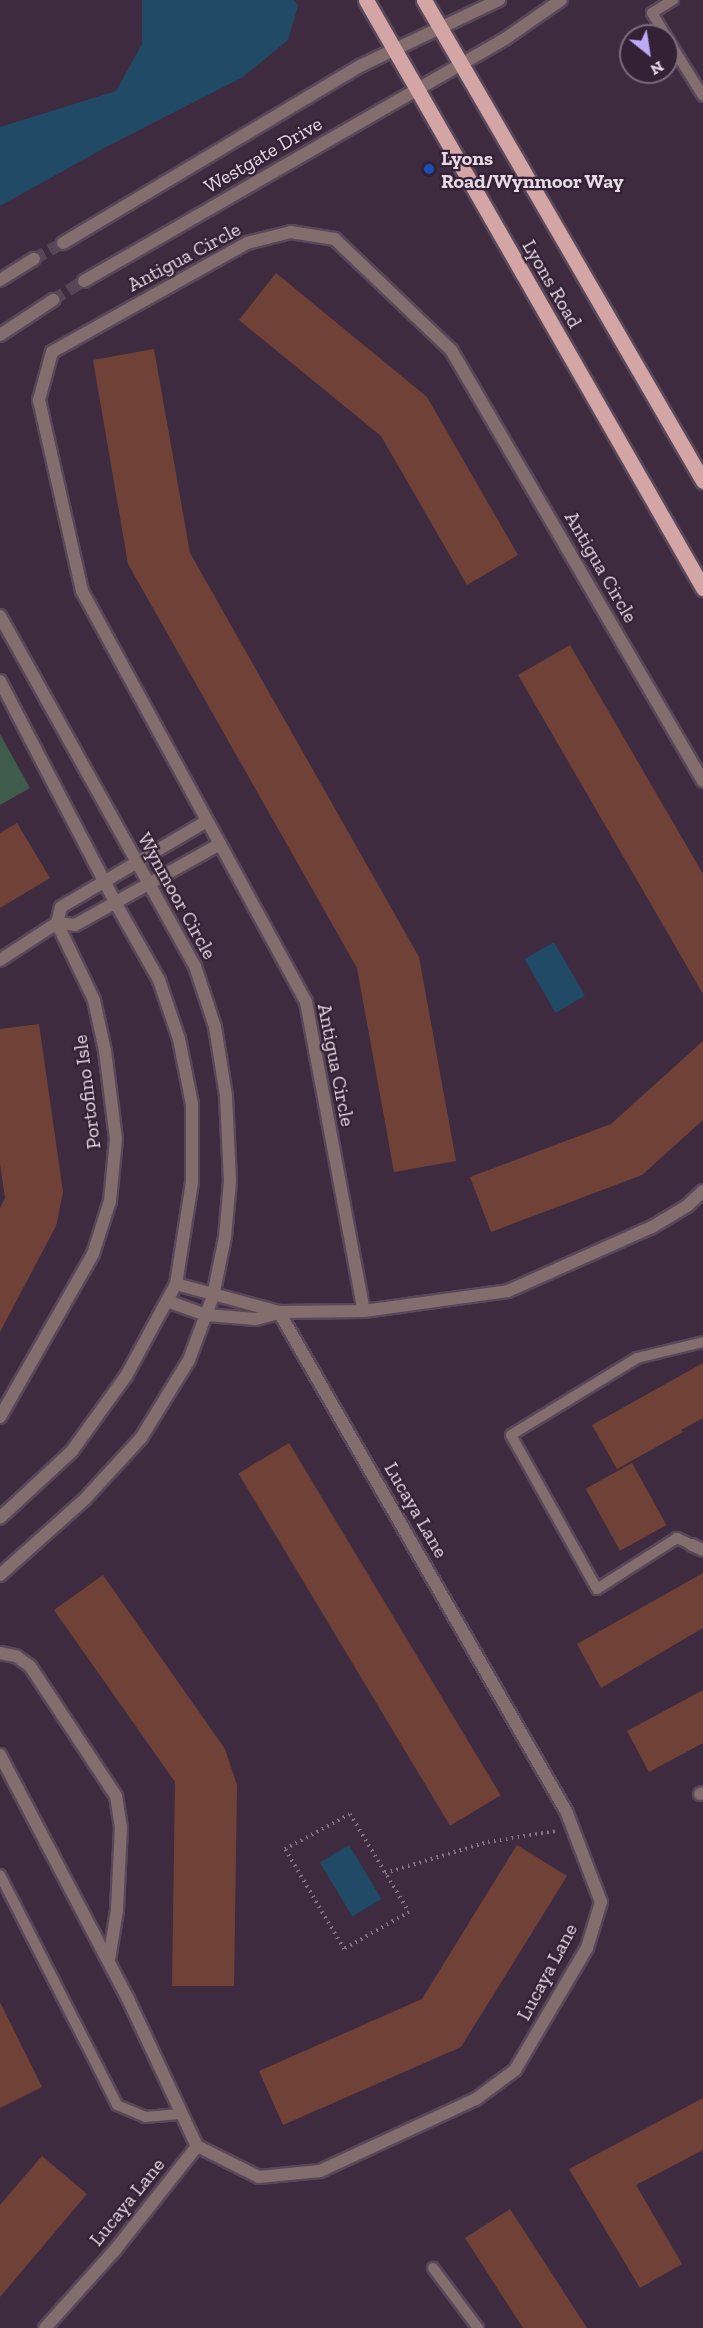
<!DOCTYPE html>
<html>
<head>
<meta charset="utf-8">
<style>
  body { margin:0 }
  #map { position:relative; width:703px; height:2328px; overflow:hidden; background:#3e2b3f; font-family:"Zilla Slab",serif }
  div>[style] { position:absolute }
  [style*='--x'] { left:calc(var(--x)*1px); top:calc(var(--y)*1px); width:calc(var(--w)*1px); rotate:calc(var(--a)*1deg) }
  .green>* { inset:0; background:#3f5b4c }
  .water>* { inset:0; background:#214a66; transform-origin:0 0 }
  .building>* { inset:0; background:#704237; transform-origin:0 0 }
  .minor-tunnel>* { height:12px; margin-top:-6px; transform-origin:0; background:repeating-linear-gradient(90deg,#574558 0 12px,transparent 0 18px) }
  .path>* { height:4px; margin-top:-2px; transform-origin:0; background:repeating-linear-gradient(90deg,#847485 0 1.5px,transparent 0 6px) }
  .roads { filter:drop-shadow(2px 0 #59475a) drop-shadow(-2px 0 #59475a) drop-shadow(0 2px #59475a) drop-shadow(0 -2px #59475a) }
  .service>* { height:10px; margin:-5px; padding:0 5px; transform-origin:5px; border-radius:5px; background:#846d6d }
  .minor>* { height:12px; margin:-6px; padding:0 6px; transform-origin:6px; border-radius:6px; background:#846d6d }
  .primary>* { height:15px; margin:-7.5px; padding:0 7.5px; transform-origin:7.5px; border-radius:7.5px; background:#d4a5a5 }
  .dots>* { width:16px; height:16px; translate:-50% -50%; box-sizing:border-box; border:3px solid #342135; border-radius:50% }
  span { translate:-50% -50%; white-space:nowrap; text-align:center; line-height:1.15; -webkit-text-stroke:4.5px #342135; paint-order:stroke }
  .street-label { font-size:20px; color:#e6dae6 }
  .poi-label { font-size:20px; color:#e6dae6; font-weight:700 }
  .left { translate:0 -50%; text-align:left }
  .north { position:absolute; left:619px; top:24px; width:60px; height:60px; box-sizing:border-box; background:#342135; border:2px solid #7b6b7c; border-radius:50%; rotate:150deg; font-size:16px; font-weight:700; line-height:24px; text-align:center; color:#e6dae6 }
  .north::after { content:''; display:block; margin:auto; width:21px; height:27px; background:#bea9f5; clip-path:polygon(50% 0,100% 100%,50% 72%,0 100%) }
</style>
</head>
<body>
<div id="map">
  <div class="green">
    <i style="clip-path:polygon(0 734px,30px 788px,0 805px)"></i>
  </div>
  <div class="water">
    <i style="clip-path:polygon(142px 0,294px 0,298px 6px,288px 40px,243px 77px,108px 146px,0 206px,0 127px,116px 91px,142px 44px)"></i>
    <i style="left:554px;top:942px;width:62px;height:34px;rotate:60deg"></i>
    <i style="left:349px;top:1845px;width:63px;height:34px;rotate:59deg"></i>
  </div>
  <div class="building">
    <i style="clip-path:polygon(276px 273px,427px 397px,518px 555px,467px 585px,381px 436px,239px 320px)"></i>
    <i style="clip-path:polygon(154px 349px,190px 553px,419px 957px,456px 1161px,394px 1172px,357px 968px,128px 564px,93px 360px)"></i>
    <i style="clip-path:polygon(570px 645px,703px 874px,703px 994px,518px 675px)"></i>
    <i style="clip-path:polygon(17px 823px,50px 878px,0 908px,0 833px)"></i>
    <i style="clip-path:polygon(39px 1024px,63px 1192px,56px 1226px,0 1332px,0 1208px,5px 1198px,0 1164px,0 1029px)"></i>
    <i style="clip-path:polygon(703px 1041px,703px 1120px,642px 1175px,491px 1232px,470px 1177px,611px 1124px)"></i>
    <i style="clip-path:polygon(703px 1363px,703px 1418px,681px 1430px,683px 1432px,617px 1469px,592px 1425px)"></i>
    <i style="left:289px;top:1443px;width:411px;height:59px;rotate:59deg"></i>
    <i style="left:632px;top:1463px;width:71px;height:53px;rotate:61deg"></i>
    <i style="clip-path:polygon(703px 1573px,703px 1628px,601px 1688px,577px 1644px)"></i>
    <i style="clip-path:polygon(103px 1575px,225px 1749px,237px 1785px,234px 1986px,172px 1986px,175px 1782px,54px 1610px)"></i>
    <i style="clip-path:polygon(703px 1690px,703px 1743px,649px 1772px,627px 1731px)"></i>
    <i style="clip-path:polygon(517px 1845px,567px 1876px,461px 2047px,283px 2125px,259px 2071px,422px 1999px)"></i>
    <i style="clip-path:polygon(0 2002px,42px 2087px,0 2108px)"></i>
    <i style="clip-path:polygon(703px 2098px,703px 2150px,636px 2185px,682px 2264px,640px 2288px,569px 2169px)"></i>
    <i style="clip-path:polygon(42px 2156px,87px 2194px,0 2297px,0 2205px)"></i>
    <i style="clip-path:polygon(510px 2209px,587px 2328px,523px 2328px,465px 2238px)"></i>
  </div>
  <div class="minor-tunnel">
    <i style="--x:34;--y:259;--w:33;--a:-29"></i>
    <i style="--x:53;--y:300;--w:36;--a:-32"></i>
  </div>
  <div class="path">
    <i style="--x:350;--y:1814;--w:114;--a:59"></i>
    <i style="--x:409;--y:1912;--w:75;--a:150.4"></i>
    <i style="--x:344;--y:1949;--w:116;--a:-120.5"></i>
    <i style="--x:285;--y:1849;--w:74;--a:-28.3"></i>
    <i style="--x:385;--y:1873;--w:108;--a:-16.8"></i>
    <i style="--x:488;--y:1842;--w:69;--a:-9.2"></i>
  </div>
  <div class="roads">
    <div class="service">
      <i style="--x:666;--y:36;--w:27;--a:-121"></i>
      <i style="--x:652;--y:13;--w:25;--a:-32"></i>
      <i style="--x:667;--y:38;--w:68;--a:58.2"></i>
      <i style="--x:692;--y:1545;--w:17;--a:-155"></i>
      <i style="--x:677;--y:1538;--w:95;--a:147.5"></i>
      <i style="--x:597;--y:1589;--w:176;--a:-119.2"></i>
      <i style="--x:511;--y:1435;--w:148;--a:-31.4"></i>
      <i style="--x:637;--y:1358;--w:68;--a:-13.6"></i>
      <i style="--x:0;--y:1875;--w:258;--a:63"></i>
      <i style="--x:117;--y:2105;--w:30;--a:23"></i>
      <i style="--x:145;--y:2117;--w:37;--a:-5"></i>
      <i style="--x:433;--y:2268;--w:75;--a:53.1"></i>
    </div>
    <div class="minor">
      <i style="--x:63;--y:243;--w:346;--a:-30.8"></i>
      <i style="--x:360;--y:66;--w:154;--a:-25.4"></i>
      <i style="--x:0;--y:280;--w:40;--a:-32"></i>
      <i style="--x:84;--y:281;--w:486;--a:-29.9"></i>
      <i style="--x:505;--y:39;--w:68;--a:-34.9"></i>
      <i style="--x:0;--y:335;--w:64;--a:-33.4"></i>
      <i style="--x:0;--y:616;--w:401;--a:60.9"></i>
      <i style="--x:195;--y:966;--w:64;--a:71.8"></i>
      <i style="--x:215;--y:1027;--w:70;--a:80.9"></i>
      <i style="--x:226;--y:1096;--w:85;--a:87.3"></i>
      <i style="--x:230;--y:1181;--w:56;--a:95.1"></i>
      <i style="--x:225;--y:1237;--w:60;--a:101.5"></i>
      <i style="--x:213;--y:1296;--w:68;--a:110.6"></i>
      <i style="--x:189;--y:1360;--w:92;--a:121.6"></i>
      <i style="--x:141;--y:1438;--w:83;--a:132.6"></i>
      <i style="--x:85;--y:1499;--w:114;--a:138.2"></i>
      <i style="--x:0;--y:681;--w:251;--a:62.5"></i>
      <i style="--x:116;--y:904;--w:87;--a:60.5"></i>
      <i style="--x:159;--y:980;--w:62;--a:71.3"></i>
      <i style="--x:179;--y:1039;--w:66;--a:78.7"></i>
      <i style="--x:192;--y:1104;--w:78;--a:90"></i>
      <i style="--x:192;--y:1182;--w:103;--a:98.9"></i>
      <i style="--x:176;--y:1284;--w:105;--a:118.5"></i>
      <i style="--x:126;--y:1376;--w:92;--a:125.8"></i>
      <i style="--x:72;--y:1451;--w:98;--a:137.1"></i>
      <i style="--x:703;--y:781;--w:498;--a:-120.3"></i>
      <i style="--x:452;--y:351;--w:162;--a:-136.3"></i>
      <i style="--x:335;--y:239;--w:45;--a:-171"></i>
      <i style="--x:291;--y:232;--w:45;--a:166"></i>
      <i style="--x:247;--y:243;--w:223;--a:150.8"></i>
      <i style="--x:52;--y:352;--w:50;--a:105.2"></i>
      <i style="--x:39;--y:400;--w:196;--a:77.3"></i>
      <i style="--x:82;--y:591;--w:468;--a:61.4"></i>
      <i style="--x:306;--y:1002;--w:314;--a:79.4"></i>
      <i style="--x:364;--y:1311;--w:145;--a:-7.9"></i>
      <i style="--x:508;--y:1291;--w:158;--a:-24"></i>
      <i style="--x:652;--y:1227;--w:41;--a:-31"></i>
      <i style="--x:687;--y:1206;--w:22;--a:-43"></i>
      <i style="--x:0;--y:960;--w:68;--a:-33"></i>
      <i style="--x:57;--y:923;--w:18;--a:6"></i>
      <i style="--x:75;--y:925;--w:166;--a:-29.2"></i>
      <i style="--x:176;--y:1284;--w:107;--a:15.2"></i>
      <i style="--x:279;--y:1312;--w:85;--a:-0.7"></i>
      <i style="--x:167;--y:1301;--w:41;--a:19.7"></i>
      <i style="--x:206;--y:1315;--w:50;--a:4.6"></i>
      <i style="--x:256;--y:1319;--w:23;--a:-15"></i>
      <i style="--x:0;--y:1417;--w:188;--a:-60.3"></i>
      <i style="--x:93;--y:1254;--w:56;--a:-72.2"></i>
      <i style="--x:110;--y:1201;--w:62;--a:-84.5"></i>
      <i style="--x:116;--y:1139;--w:89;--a:-97.1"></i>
      <i style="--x:105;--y:1051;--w:52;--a:-102.2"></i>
      <i style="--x:94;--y:1000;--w:85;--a:-115.7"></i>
      <i style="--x:57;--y:923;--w:16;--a:-76"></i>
      <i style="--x:61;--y:907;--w:169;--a:-30.5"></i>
      <i style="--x:692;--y:1545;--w:12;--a:24"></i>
      <i style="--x:0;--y:1653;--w:16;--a:11"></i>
      <i style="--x:16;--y:1656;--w:17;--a:36"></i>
      <i style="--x:30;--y:1666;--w:156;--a:56.5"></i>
      <i style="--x:116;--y:1796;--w:31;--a:81"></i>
      <i style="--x:121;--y:1827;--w:83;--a:92.8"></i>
      <i style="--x:117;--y:1910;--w:51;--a:99.1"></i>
      <i style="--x:0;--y:1755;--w:276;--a:62.3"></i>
      <i style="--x:128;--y:1999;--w:162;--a:64.9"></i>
      <i style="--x:700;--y:1794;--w:3;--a:-18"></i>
      <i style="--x:45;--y:2328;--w:105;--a:-48.1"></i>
      <i style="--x:115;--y:2250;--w:132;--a:-51.7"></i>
      <i style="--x:197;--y:2146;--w:69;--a:26.6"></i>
      <i style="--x:259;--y:2177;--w:61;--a:-5.6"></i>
      <i style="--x:320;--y:2171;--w:172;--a:-24.8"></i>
      <i style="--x:476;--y:2099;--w:49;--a:-36.6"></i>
      <i style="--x:515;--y:2070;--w:142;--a:-59.5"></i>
      <i style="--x:587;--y:1948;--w:48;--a:-73.1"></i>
      <i style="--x:601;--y:1902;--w:97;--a:-111"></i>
      <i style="--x:566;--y:1811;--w:576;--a:-119.91"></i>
    </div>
    <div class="primary">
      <i style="--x:366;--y:0;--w:678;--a:60.18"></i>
      <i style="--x:424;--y:0;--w:556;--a:59.88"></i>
    </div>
  </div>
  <div class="dots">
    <i style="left:429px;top:169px;background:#1a4fb4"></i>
  </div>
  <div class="street-label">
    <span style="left:263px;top:155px;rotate:-30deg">Westgate Drive</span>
    <span style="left:184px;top:257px;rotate:-28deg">Antigua Circle</span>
    <span style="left:552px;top:284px;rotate:60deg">Lyons Road</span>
    <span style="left:601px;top:567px;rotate:60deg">Antigua Circle</span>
    <span style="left:177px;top:896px;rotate:61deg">Wynmoor Circle</span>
    <span style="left:336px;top:1065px;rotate:79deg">Antigua Circle</span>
    <span style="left:87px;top:1092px;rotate:-97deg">Portofino Isle</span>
    <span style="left:416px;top:1510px;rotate:60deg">Lucaya Lane</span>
    <span style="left:547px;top:1972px;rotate:-62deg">Lucaya Lane</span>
    <span style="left:127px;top:2202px;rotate:-51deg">Lucaya Lane</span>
  </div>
  <div class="poi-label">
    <span class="left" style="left:441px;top:170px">Lyons<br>Road/Wynmoor Way</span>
  </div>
  <div class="north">N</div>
</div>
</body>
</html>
